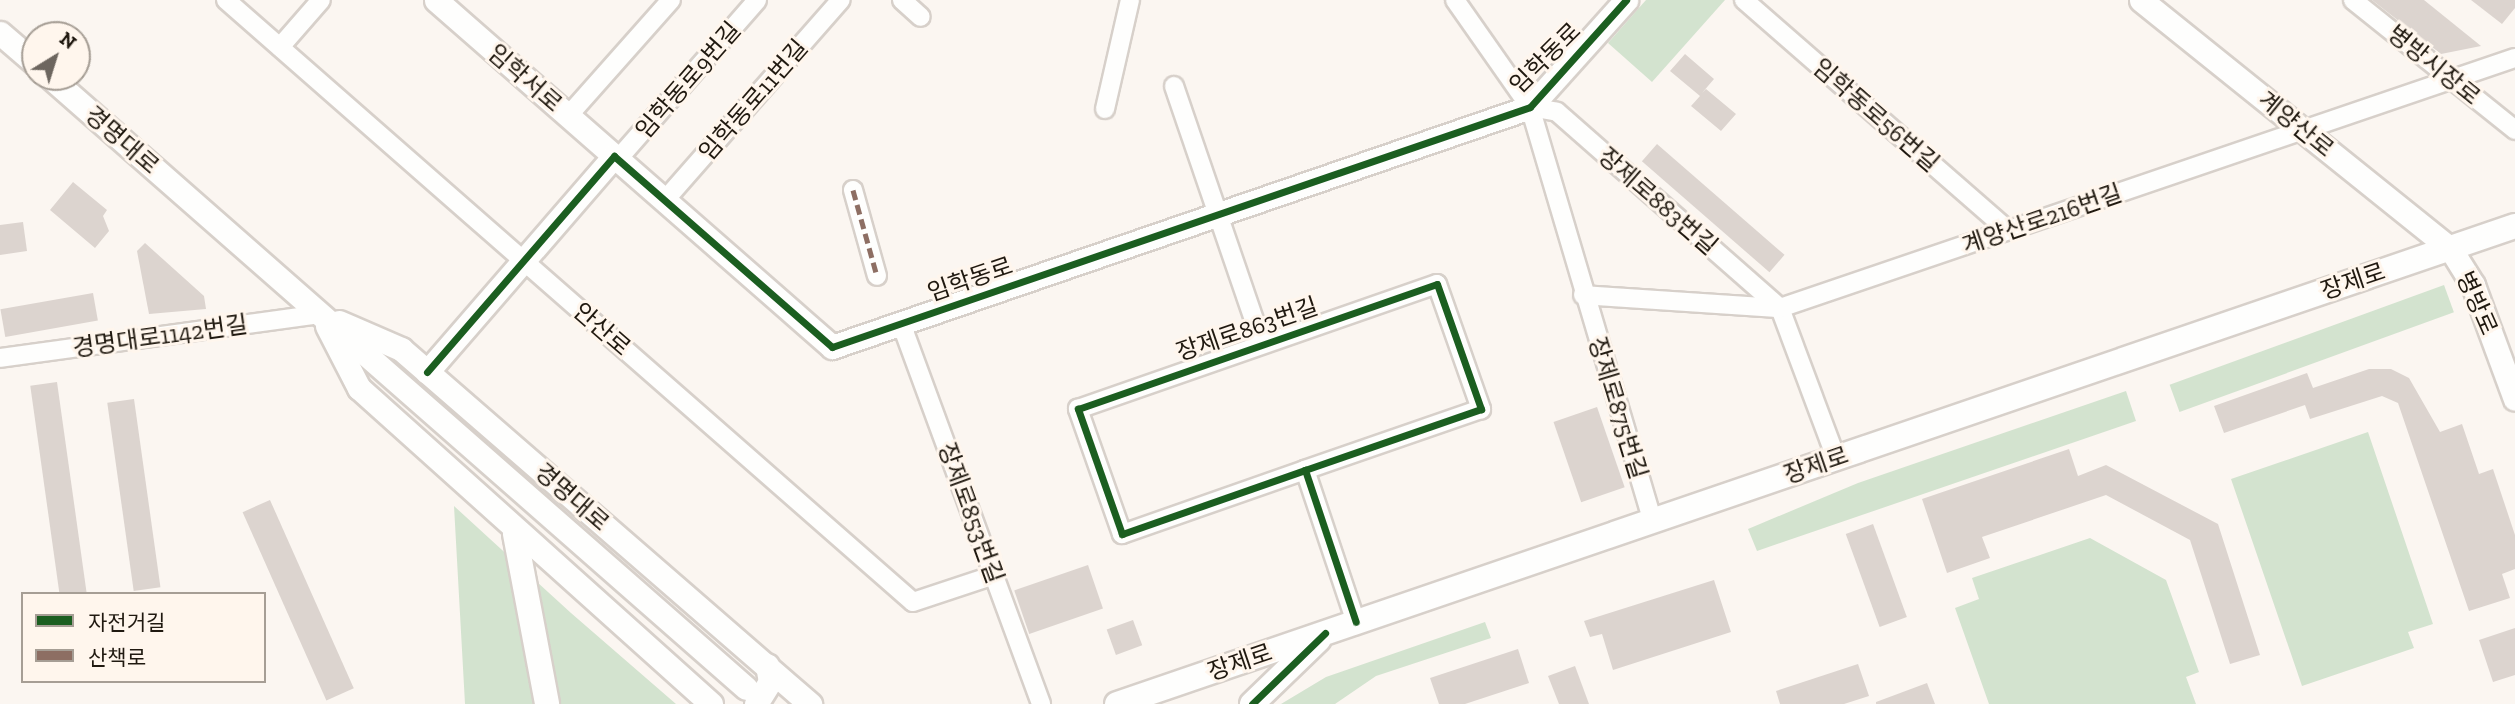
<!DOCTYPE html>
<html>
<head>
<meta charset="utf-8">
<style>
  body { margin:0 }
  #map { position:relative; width:2515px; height:704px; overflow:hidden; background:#fbf6f1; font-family:"Zilla Slab","Noto Sans KR",serif }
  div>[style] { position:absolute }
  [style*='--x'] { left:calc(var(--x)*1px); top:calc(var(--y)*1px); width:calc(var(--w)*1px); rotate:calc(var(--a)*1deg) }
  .green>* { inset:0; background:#d3e3cf; transform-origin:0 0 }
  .building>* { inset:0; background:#dcd4cf; transform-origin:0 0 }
  .roads { filter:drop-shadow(2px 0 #d7d0ca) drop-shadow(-2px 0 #d7d0ca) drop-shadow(0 2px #d7d0ca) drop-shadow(0 -2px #d7d0ca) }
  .minor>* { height:18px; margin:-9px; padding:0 9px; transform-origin:9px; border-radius:9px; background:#fefefd }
  .tertiary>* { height:23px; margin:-11.5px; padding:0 11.5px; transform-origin:11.5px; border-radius:11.5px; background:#fefefd }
  .secondary>* { height:24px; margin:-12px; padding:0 12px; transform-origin:12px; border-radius:12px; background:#fefefd }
  .quiet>* { height:5px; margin-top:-2.5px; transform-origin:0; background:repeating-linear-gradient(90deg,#8d6e63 0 10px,transparent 0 15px) }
  .cycleway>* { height:7px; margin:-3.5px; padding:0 3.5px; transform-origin:3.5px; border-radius:3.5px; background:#1b5e20 }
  span { translate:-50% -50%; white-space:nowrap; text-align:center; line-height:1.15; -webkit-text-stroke:6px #fff6ed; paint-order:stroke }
  .street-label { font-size:24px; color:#201910 }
  .legend { position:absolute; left:21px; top:592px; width:245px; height:91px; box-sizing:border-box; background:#fff6ed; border:2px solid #a69e95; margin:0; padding:9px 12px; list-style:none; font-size:21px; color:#201910 }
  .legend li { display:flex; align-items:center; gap:14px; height:35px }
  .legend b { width:35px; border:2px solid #a69e95 }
  .north { position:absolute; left:21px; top:21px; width:70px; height:70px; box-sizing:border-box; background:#fff6ed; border:2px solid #a69e95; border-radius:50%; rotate:38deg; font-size:19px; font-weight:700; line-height:28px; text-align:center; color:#201910 }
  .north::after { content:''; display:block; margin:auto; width:24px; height:32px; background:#6d665f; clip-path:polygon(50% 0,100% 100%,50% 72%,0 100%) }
</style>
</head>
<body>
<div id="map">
  <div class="green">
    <i style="clip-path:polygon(1646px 0,1725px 0,1652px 82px,1608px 43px)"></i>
    <i style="left:2444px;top:285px;width:29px;height:292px;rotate:70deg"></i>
    <i style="clip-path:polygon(2126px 391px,2136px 421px,1757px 551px,1748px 529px,1858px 483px)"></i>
    <i style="clip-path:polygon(2368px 432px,2433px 624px,2408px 632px,2414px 648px,2302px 686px,2231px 479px)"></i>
    <i style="clip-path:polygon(454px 506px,571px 613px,676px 704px,465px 704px)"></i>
    <i style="clip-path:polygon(2090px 538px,2166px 580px,2199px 672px,2186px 677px,2196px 704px,1989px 704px,1955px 608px,1979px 599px,1972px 578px)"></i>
    <i style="clip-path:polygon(1485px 622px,1491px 638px,1376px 676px,1335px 704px,1281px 704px,1326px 677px)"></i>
  </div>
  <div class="building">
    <i style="clip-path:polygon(2372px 0,2424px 0,2481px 46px,2441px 54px)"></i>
    <i style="clip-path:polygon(2471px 0,2515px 0,2515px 8px,2502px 24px)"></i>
    <i style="clip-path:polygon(1685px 54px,1714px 79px,1702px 93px,1706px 89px,1736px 114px,1721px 131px,1691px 106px,1700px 96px,1670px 71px)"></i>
    <i style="left:1657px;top:144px;width:169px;height:23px;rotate:41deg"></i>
    <i style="clip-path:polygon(73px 182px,107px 210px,103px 216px,109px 231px,95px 248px,50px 210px)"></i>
    <i style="clip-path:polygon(23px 222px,27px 251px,0 255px,0 225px)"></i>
    <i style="clip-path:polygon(145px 243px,204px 296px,206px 309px,149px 314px,137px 251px)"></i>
    <i style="left:93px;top:293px;width:28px;height:94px;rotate:80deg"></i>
    <i style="clip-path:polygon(2369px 369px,2391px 369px,2409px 378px,2440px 432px,2462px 424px,2479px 474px,2493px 469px,2515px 535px,2515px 569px,2502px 574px,2510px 598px,2469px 611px,2398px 403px,2382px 396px,2310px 419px,2305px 405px,2224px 433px,2214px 406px,2307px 373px,2313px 388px)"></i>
    <i style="left:57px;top:382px;width:214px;height:27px;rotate:82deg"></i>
    <i style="left:134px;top:399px;width:190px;height:27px;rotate:82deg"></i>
    <i style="left:1597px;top:407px;width:85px;height:46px;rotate:71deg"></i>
    <i style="clip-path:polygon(2069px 449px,2078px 476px,2106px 465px,2218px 524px,2260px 655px,2230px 664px,2190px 540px,2106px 495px,1982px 537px,1990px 558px,1947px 573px,1922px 499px)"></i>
    <i style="left:270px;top:500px;width:206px;height:30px;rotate:66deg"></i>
    <i style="left:1873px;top:524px;width:99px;height:29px;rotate:70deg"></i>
    <i style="left:1088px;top:565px;width:46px;height:78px;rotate:71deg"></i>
    <i style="clip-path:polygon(1714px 580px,1731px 632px,1613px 670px,1602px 634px,1590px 637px,1584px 621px)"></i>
    <i style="left:1133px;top:620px;width:27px;height:28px;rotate:70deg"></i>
    <i style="clip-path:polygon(2515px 628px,2515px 675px,2493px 682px,2479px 640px)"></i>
    <i style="clip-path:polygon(1518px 649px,1529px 683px,1465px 704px,1439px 704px,1430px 678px)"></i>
    <i style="clip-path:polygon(1858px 664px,1869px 696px,1844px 704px,1780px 704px,1776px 691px)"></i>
    <i style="clip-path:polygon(1575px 666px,1589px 704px,1559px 704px,1548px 676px)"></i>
    <i style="clip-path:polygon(1927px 683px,1935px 704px,1876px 704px,1876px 702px)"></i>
  </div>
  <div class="roads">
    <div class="minor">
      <i style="--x:226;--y:0;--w:913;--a:41.23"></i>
      <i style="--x:913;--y:602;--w:85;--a:-18.4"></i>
      <i style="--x:902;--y:0;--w:25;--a:42"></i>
      <i style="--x:1455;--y:0;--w:131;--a:55"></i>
      <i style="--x:1530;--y:107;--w:432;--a:73.5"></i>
      <i style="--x:1744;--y:0;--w:350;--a:41.1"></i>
      <i style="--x:2353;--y:0;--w:208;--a:38.7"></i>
      <i style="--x:280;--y:47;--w:62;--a:-48.9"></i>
      <i style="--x:1174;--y:86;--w:272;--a:71.1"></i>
      <i style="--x:1530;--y:107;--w:27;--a:10"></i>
      <i style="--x:1557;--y:112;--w:297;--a:41.3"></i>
      <i style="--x:1780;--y:308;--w:160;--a:69.5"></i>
      <i style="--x:1105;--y:109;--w:112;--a:-77.1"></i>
      <i style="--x:568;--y:116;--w:155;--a:-48.4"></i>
      <i style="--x:618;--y:159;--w:211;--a:-48.8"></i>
      <i style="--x:853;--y:190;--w:89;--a:74.4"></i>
      <i style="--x:665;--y:200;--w:266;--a:-48.7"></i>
      <i style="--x:1583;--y:295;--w:197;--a:3.8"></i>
      <i style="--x:1780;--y:308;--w:776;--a:-18.79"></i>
      <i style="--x:901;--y:323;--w:406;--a:69.8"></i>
      <i style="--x:0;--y:358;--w:323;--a:-7.8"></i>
      <i style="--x:1305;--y:470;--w:194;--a:160.7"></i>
      <i style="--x:1122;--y:534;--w:133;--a:-109.4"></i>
      <i style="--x:1078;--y:409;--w:380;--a:-19.2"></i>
      <i style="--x:1437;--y:284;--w:133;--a:70.6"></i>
      <i style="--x:1481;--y:409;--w:186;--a:160.9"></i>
      <i style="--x:1305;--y:470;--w:160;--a:71.5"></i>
    </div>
    <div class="tertiary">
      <i style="--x:436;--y:0;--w:237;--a:41.2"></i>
      <i style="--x:2141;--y:0;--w:396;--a:38.8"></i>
      <i style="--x:2450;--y:248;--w:44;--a:58.1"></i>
      <i style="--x:2473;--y:285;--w:121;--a:69.8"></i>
      <i style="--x:0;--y:33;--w:46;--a:40.6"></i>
      <i style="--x:50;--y:77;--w:926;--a:41.28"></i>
      <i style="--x:339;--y:322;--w:68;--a:23.5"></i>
      <i style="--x:401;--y:349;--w:542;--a:40.96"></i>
      <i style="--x:327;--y:326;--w:70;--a:62.7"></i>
      <i style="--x:359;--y:388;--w:473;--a:41.9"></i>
      <i style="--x:427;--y:372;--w:286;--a:-49.1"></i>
      <i style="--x:614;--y:156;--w:290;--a:41.2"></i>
      <i style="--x:832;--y:347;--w:738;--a:-18.97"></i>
      <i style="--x:1530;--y:107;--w:144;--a:-48.1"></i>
      <i style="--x:756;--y:704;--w:26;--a:-58"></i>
      <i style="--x:770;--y:682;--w:17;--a:-100"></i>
    </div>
    <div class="secondary">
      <i style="--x:515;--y:534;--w:173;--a:79.3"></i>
      <i style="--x:1117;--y:704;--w:1477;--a:-18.88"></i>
      <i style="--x:1252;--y:704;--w:93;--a:-44.1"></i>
    </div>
  </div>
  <div class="quiet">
    <i style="--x:853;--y:190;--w:89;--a:74.4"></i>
  </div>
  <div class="cycleway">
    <i style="--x:427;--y:372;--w:286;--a:-49.1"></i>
    <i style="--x:614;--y:156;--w:290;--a:41.2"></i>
    <i style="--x:832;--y:347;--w:738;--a:-18.97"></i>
    <i style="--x:1530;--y:107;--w:144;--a:-48.1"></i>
    <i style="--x:1305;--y:470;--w:194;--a:160.7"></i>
    <i style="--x:1122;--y:534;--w:133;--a:-109.4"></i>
    <i style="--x:1078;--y:409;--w:380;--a:-19.2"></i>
    <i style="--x:1437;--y:284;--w:133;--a:70.6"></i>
    <i style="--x:1481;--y:409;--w:186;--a:160.9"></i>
    <i style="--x:1305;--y:470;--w:160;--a:71.5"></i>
    <i style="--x:1252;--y:704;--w:102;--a:-44.2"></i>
  </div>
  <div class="street-label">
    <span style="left:1545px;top:58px;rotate:-45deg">임학동로</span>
    <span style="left:2434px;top:65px;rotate:39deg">병방시장로</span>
    <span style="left:525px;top:78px;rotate:41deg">임학서로</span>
    <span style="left:688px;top:80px;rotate:-49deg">임학동로9번길</span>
    <span style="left:753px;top:100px;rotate:-49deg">임학동로11번길</span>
    <span style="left:1876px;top:115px;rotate:41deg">임학동로56번길</span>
    <span style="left:2296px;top:124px;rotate:39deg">계양산로</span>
    <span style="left:122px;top:140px;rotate:41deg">경명대로</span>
    <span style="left:1658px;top:201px;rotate:41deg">장제로883번길</span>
    <span style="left:2042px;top:219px;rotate:-19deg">계양산로216번길</span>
    <span style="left:970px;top:279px;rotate:-19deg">임학동로</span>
    <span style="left:2353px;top:281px;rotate:-19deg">장제로</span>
    <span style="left:2477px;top:303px;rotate:66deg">병방로</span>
    <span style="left:602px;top:329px;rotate:41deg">안산로</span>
    <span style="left:1247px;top:329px;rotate:-19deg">장제로863번길</span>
    <span style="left:160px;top:336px;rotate:-8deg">경명대로1142번길</span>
    <span style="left:1618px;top:408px;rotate:73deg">장제로875번길</span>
    <span style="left:1816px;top:465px;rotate:-19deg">장제로</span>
    <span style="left:572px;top:497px;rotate:41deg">경명대로</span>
    <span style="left:971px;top:513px;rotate:70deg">장제로853번길</span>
    <span style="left:1240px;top:662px;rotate:-19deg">장제로</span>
  </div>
  <ul class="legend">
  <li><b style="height:9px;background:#1b5e20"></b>자전거길</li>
  <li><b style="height:9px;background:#8d6e63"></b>산책로</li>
  </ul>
  <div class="north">N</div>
</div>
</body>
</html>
